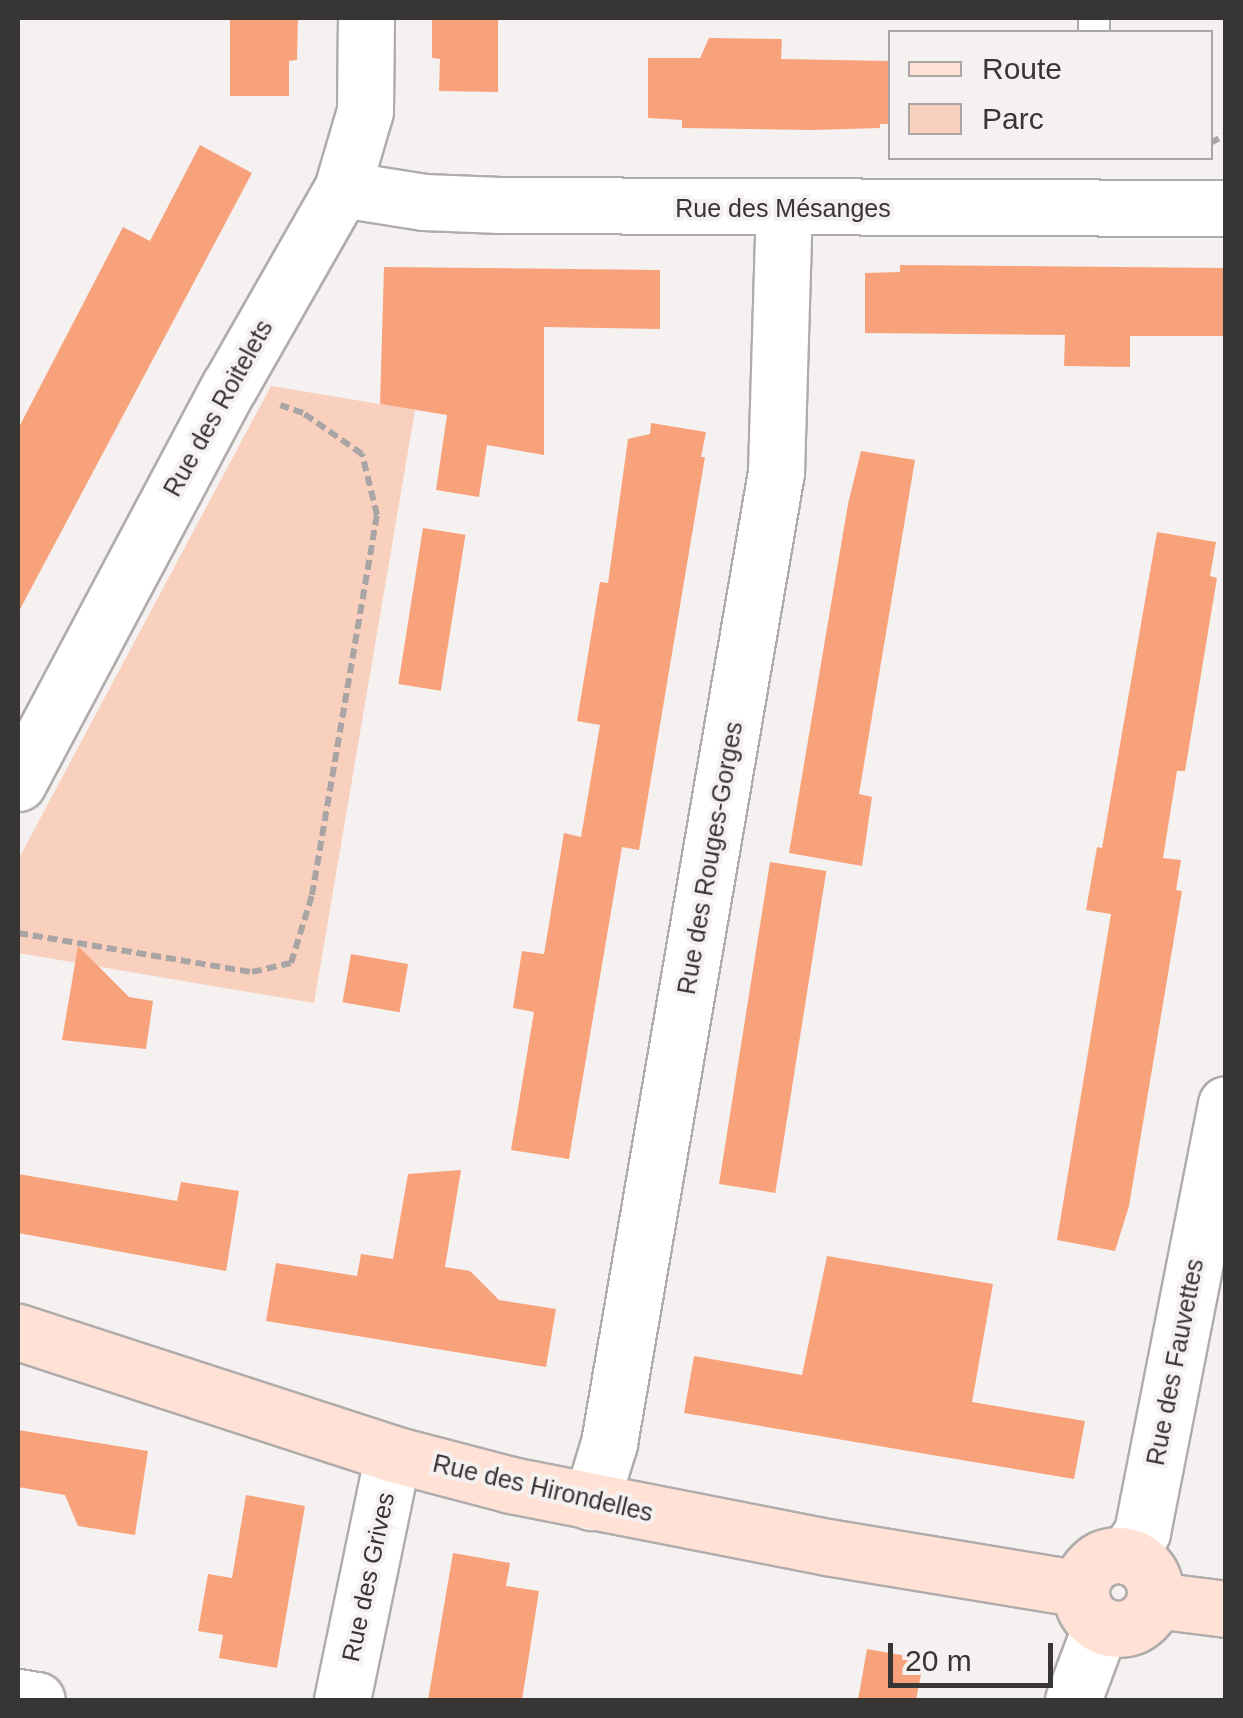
<!DOCTYPE html>
<html>
<head>
<meta charset="utf-8">
<style>
  body { margin:0 }
  #map { position:relative; width:1243px; height:1718px; overflow:hidden; background:#f5f1f0; font-family:Helvetica,sans-serif }
  div>[style] { position:absolute }
  [style*='--x'] { left:calc(var(--x)*1px); top:calc(var(--y)*1px); width:calc(var(--w)*1px); rotate:calc(var(--a)*1deg) }
  .green>* { inset:0; background:#f9cfbd }
  .building>* { inset:0; background:#f8a27c; transform-origin:0 0 }
  .path>* { height:6px; margin-top:-3px; transform-origin:0; background:repeating-linear-gradient(90deg,#a8a5a4 0 10px,transparent 0 15px) }
  .roads { filter:drop-shadow(2px 0 #b0acab) drop-shadow(-2px 0 #b0acab) drop-shadow(0 2px #b0acab) drop-shadow(0 -2px #b0acab) }
  .lane>* { height:30px; margin:-15px; padding:0 15px; transform-origin:15px; border-radius:15px; background:#fff }
  .street>* { height:55px; margin:-27.5px; padding:0 27.5px; transform-origin:27.5px; border-radius:27.5px; background:#fff }
  .secondary>* { height:55px; margin:-27.5px; padding:0 27.5px; transform-origin:27.5px; border-radius:27.5px; background:#ffe2d5 }
  .secondary>.ring { margin:-27.5px; padding:0; box-sizing:content-box; background:none; border:55px solid #ffe2d5; border-radius:50% }
  span { translate:-50% -50%; white-space:nowrap; text-align:center; line-height:1.15; -webkit-text-stroke:8px #f5f1f0; paint-order:stroke }
  .street-label { font-size:25px; color:#373635 }
  .frame { position:absolute; inset:0; border:20px solid #373635; pointer-events:none }
  .legend { position:absolute; left:888px; top:30px; width:325px; height:130px; box-sizing:border-box; background:#f5f1f0; border:2px solid #a9a6a5; margin:0; padding:12px 18px; list-style:none; font-size:30px; color:#373635 }
  .legend li { display:flex; align-items:center; gap:20px; height:50px }
  .legend b { width:50px; border:2px solid #a9a6a5 }
  .scale { position:absolute; left:888px; top:1643px; width:165px; height:45px; box-sizing:border-box; border:5px solid #373635; border-top:0; padding-left:12px; font-size:30px; line-height:35px; white-space:nowrap; color:#373635; -webkit-text-stroke:8px #f5f1f0; paint-order:stroke }
</style>
</head>
<body>
<div id="map">
  <div class="green">
    <i style="clip-path:polygon(271px 386px,415px 410px,314px 1003px,18px 953px,18px 860px)"></i>
  </div>
  <div class="building">
    <i style="clip-path:polygon(230px 18px,298px 18px,297px 60px,289px 61px,289px 96px,230px 96px)"></i>
    <i style="clip-path:polygon(432px 18px,498px 18px,498px 92px,439px 91px,440px 59px,432px 58px)"></i>
    <i style="clip-path:polygon(709px 38px,782px 39px,781px 59px,890px 61px,890px 124px,880px 124px,880px 128px,813px 130px,682px 128px,682px 120px,648px 118px,648px 58px,700px 58px)"></i>
    <i style="clip-path:polygon(200px 145px,252px 173px,18px 613px,18px 429px,123px 227px,150px 241px)"></i>
    <i style="clip-path:polygon(900px 265px,1226px 268px,1226px 336px,1130px 336px,1130px 367px,1064px 366px,1065px 335px,865px 333px,865px 273px,900px 272px)"></i>
    <i style="clip-path:polygon(384px 267px,660px 270px,660px 329px,544px 327px,544px 455px,487px 445px,479px 497px,436px 490px,447px 415px,380px 404px)"></i>
    <i style="clip-path:polygon(651px 423px,706px 432px,701px 457px,705px 457px,639px 850px,622px 847px,569px 1159px,511px 1150px,534px 1012px,513px 1008px,522px 951px,544px 954px,564px 833px,581px 837px,600px 725px,577px 721px,600px 582px,608px 583px,628px 439px,650px 434px)"></i>
    <i style="clip-path:polygon(861px 451px,915px 460px,859px 794px,872px 797px,862px 866px,789px 853px,848px 504px)"></i>
    <i style="left:423px;top:528px;width:43px;height:158px;rotate:9deg"></i>
    <i style="clip-path:polygon(1157px 532px,1216px 542px,1210px 576px,1217px 578px,1185px 771px,1177px 771px,1163px 858px,1181px 860px,1176px 890px,1182px 891px,1129px 1206px,1115px 1251px,1057px 1240px,1111px 914px,1086px 910px,1097px 847px,1102px 848px)"></i>
    <i style="left:770px;top:862px;width:57px;height:326px;rotate:9deg"></i>
    <i style="clip-path:polygon(78px 946px,129px 997px,153px 1001px,146px 1049px,62px 1040px)"></i>
    <i style="left:351px;top:954px;width:58px;height:49px;rotate:10deg"></i>
    <i style="clip-path:polygon(461px 1170px,445px 1267px,470px 1271px,499px 1300px,556px 1309px,546px 1367px,266px 1321px,276px 1263px,357px 1276px,361px 1254px,393px 1259px,408px 1174px)"></i>
    <i style="clip-path:polygon(18px 1174px,177px 1201px,181px 1182px,239px 1191px,226px 1271px,18px 1233px)"></i>
    <i style="clip-path:polygon(827px 1256px,993px 1284px,972px 1402px,1085px 1421px,1074px 1479px,684px 1413px,694px 1356px,802px 1375px)"></i>
    <i style="clip-path:polygon(18px 1430px,148px 1451px,135px 1535px,78px 1526px,65px 1495px,18px 1487px)"></i>
    <i style="clip-path:polygon(246px 1495px,305px 1506px,277px 1668px,219px 1658px,223px 1635px,198px 1631px,208px 1574px,232px 1578px)"></i>
    <i style="clip-path:polygon(453px 1553px,510px 1563px,506px 1586px,539px 1591px,522px 1700px,428px 1700px)"></i>
    <i style="clip-path:polygon(867px 1649px,924px 1659px,916px 1700px,858px 1700px)"></i>
  </div>
  <div class="path">
    <i style="--x:1210;--y:143;--w:18;--a:-27"></i>
    <i style="--x:18;--y:933;--w:237;--a:9.5"></i>
    <i style="--x:252;--y:972;--w:40;--a:-13"></i>
    <i style="--x:291;--y:963;--w:71;--a:-72.8"></i>
    <i style="--x:312;--y:895;--w:386;--a:-80.3"></i>
    <i style="--x:377;--y:515;--w:63;--a:-103.8"></i>
    <i style="--x:362;--y:454;--w:72;--a:-145.2"></i>
    <i style="--x:303;--y:413;--w:24;--a:-161"></i>
  </div>
  <div class="roads">
    <div class="lane">
      <i style="--x:1094;--y:18;--w:14;--a:90"></i>
    </div>
    <div class="street">
      <i style="--x:342;--y:189;--w:83;--a:9"></i>
      <i style="--x:424;--y:202;--w:76;--a:2.3"></i>
      <i style="--x:500;--y:205;--w:726;--a:0.24"></i>
      <i style="--x:18;--y:783;--w:449;--a:-62"></i>
      <i style="--x:229;--y:387;--w:228;--a:-60.3"></i>
      <i style="--x:342;--y:189;--w:81;--a:-73.6"></i>
      <i style="--x:365;--y:111;--w:93;--a:-89.4"></i>
      <i style="--x:591;--y:1502;--w:62;--a:-73"></i>
      <i style="--x:609;--y:1443;--w:985;--a:-80.24"></i>
      <i style="--x:776;--y:472;--w:264;--a:-88.3"></i>
      <i style="--x:1126;--y:1556;--w:29;--a:-56"></i>
      <i style="--x:1142;--y:1532;--w:436;--a:-78.9"></i>
      <i style="--x:18;--y:1697;--w:19;--a:9"></i>
      <i style="--x:342;--y:1700;--w:251;--a:-78.3"></i>
      <i style="--x:1073;--y:1700;--w:80;--a:-69.5"></i>
    </div>
    <div class="secondary">
      <i style="--x:18;--y:1332;--w:394;--a:18"></i>
      <i style="--x:393;--y:1454;--w:122;--a:14.7"></i>
      <i style="--x:511;--y:1485;--w:322;--a:11.1"></i>
      <i style="--x:827;--y:1547;--w:257;--a:9.4"></i>
      <i class="ring" style="left:1081px;top:1555px;width:19px;height:19px"></i>
      <i style="--x:1155;--y:1600;--w:72;--a:7.2"></i>
    </div>
  </div>
  <div class="street-label">
    <span style="left:783px;top:208px">Rue des Mésanges</span>
    <span style="left:218px;top:408px;rotate:-61deg">Rue des Roitelets</span>
    <span style="left:710px;top:858px;rotate:-80deg">Rue des Rouges-Gorges</span>
    <span style="left:1175px;top:1362px;rotate:-79deg">Rue des Fauvettes</span>
    <span style="left:543px;top:1488px;rotate:13deg">Rue des Hirondelles</span>
    <span style="left:368px;top:1577px;rotate:-78deg">Rue des Grives</span>
  </div>
  <div class="frame"></div>
  <ul class="legend">
  <li><b style="height:12px;background:#ffe2d5"></b>Route</li>
  <li><b style="height:28px;background:#f9cfbd"></b>Parc</li>
  </ul>
  <div class="scale">20 m</div>
</div>
</body>
</html>
